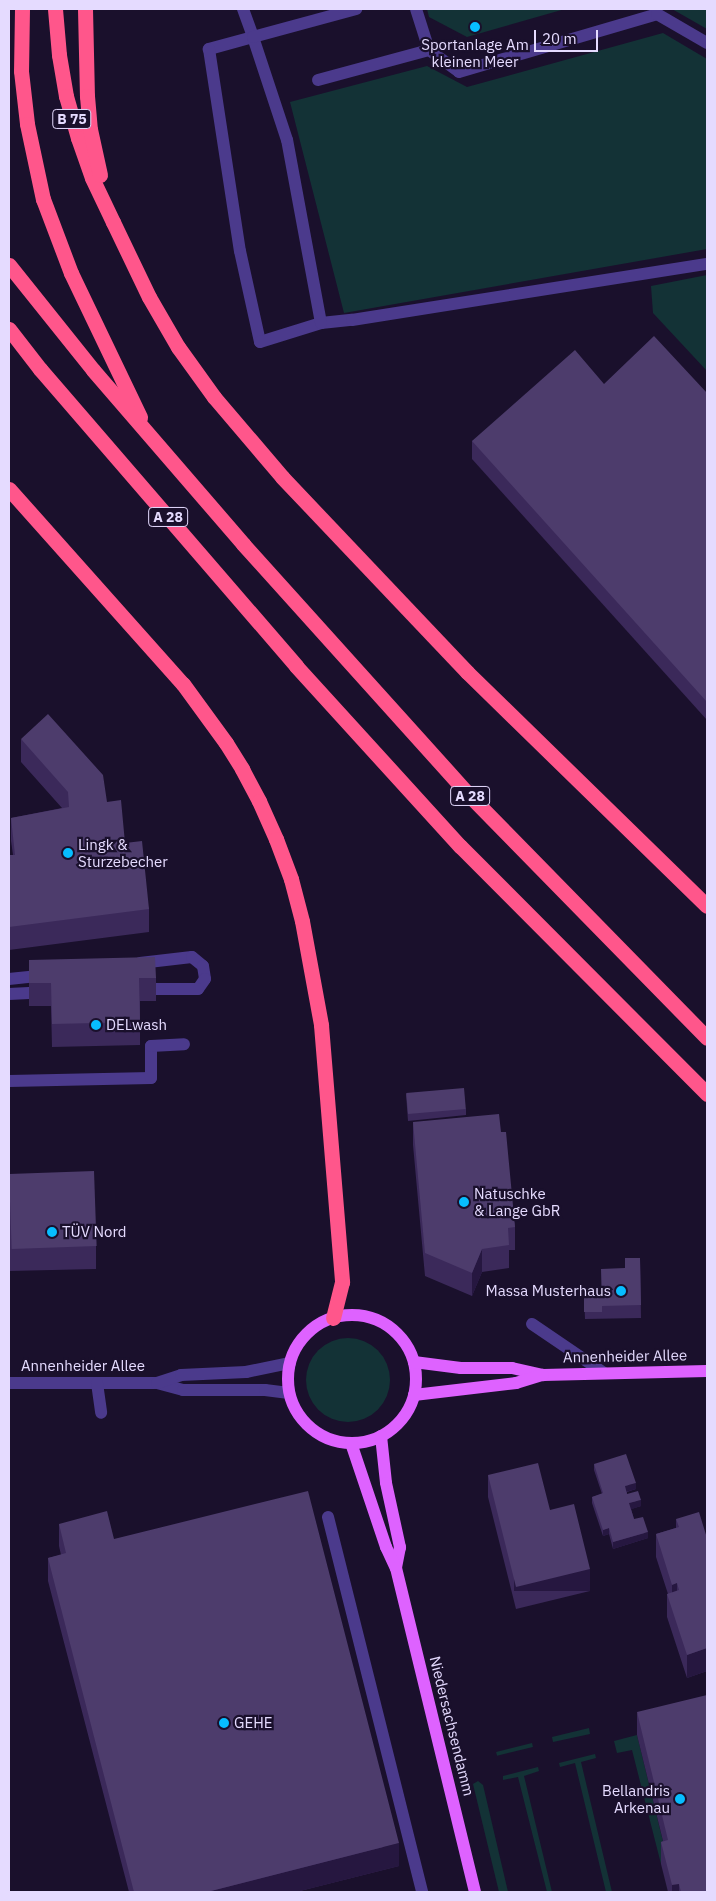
<!DOCTYPE html>
<html>
<head>
<meta charset="utf-8">
<style>
  body { margin:0 }
  #map { position:relative; width:716px; height:1901px; overflow:hidden; background:#1a102c; font-family:"IBM Plex Sans",sans-serif }
  div>[style] { position:absolute }
  [style*='--x'] { left:calc(var(--x)*1px); top:calc(var(--y)*1px); width:calc(var(--w)*1px); rotate:calc(var(--a)*1deg) }
  .green>* { inset:0; background:#133236; transform-origin:0 0 }
  .round { border-radius:50% }
  .minor>* { height:12px; margin:-6px; padding:0 6px; transform-origin:6px; border-radius:6px; background:#4b3a8c }
  .major>* { height:12px; margin:-6px; padding:0 6px; transform-origin:6px; border-radius:6px; background:#de62ff }
  .major>.ring { margin:-6px; padding:0; box-sizing:content-box; background:none; border:12px solid #de62ff; border-radius:50% }
  .highway>* { height:15px; margin:-7.5px; padding:0 7.5px; transform-origin:7.5px; border-radius:7.5px; background:#ff568b }
  .wall>* { inset:0; background:#3b295a }
  .shaded-wall>* { inset:0; background:#261740; transform-origin:0 0 }
  .building>* { inset:0; background:#4d3c6c; transform-origin:0 0 }
  .dots>* { width:14px; height:14px; translate:-50% -50%; box-sizing:border-box; border:2px solid #1a102c; border-radius:50% }
  span { translate:-50% -50%; white-space:nowrap; text-align:center; line-height:1.15; -webkit-text-stroke:4.5px #1a102c; paint-order:stroke }
  .shield-label span { padding:1px 4px; background:#1a102c; border:1px solid; border-radius:4px; -webkit-text-stroke-width:0 }
  .shield-label { font-size:14px; color:#e5dbff; font-weight:700 }
  .poi-label { font-size:15px; color:#e5dbff }
  .left { translate:0 -50%; text-align:left }
  .right { translate:-100% -50%; text-align:right }
  .street-label { font-size:15px; color:#e5dbff }
  .frame { position:absolute; inset:0; border:10px solid #e5dbff; pointer-events:none }
  .scale { position:absolute; left:534px; top:30px; width:64px; height:22px; box-sizing:border-box; border:2px solid #e5dbff; border-top:0; padding-left:6px; font-size:15px; line-height:18px; white-space:nowrap; color:#e5dbff; -webkit-text-stroke:4px #1a102c; paint-order:stroke }
</style>
</head>
<body>
<div id="map">
  <div class="green">
    <i style="clip-path:polygon(427px 9px,565px 9px,467px 37px,429px 17px)"></i>
    <i style="clip-path:polygon(672px 9px,707px 9px,707px 29px)"></i>
    <i style="clip-path:polygon(663px 33px,707px 59px,707px 249px,344px 313px,290px 102px,427px 66px,467px 87px)"></i>
    <i style="clip-path:polygon(707px 275px,707px 371px,653px 313px,651px 286px)"></i>
    <i class="round" style="left:306px;top:1338px;width:84px;height:84px"></i>
    <i style="clip-path:polygon(589px 1728px,590px 1734px,553px 1742px,552px 1737px)"></i>
    <i style="clip-path:polygon(637px 1735px,668px 1862px,661px 1864px,632px 1750px,617px 1753px,614px 1741px)"></i>
    <i style="left:532px;top:1743px;width:4px;height:37px;rotate:76deg"></i>
    <i style="clip-path:polygon(595px 1754px,596px 1758px,581px 1762px,612px 1892px,606px 1892px,575px 1763px,560px 1767px,559px 1763px)"></i>
    <i style="clip-path:polygon(538px 1767px,539px 1771px,524px 1776px,552px 1892px,547px 1892px,518px 1777px,503px 1780px,503px 1776px)"></i>
    <i style="clip-path:polygon(478px 1781px,483px 1785px,508px 1892px,499px 1892px,473px 1784px)"></i>
  </div>
  <div class="minor">
    <i style="--x:243;--y:9;--w:30;--a:70"></i>
    <i style="--x:253;--y:37;--w:46;--a:164.7"></i>
    <i style="--x:209;--y:49;--w:204;--a:81.3"></i>
    <i style="--x:240;--y:251;--w:93;--a:77.6"></i>
    <i style="--x:260;--y:342;--w:64;--a:-17.3"></i>
    <i style="--x:321;--y:323;--w:31;--a:-6"></i>
    <i style="--x:352;--y:320;--w:359;--a:-9"></i>
    <i style="--x:416;--y:9;--w:43;--a:72.4"></i>
    <i style="--x:429;--y:50;--w:37;--a:36"></i>
    <i style="--x:459;--y:72;--w:206;--a:-16.3"></i>
    <i style="--x:657;--y:14;--w:58;--a:30.1"></i>
    <i style="--x:318;--y:80;--w:115;--a:-15.1"></i>
    <i style="--x:321;--y:323;--w:186;--a:-100.5"></i>
    <i style="--x:287;--y:140;--w:108;--a:-108.3"></i>
    <i style="--x:253;--y:37;--w:107;--a:-15.2"></i>
    <i style="--x:140;--y:963;--w:52;--a:-6.6"></i>
    <i style="--x:192;--y:957;--w:14;--a:39"></i>
    <i style="--x:203;--y:966;--w:13;--a:81"></i>
    <i style="--x:205;--y:979;--w:12;--a:125"></i>
    <i style="--x:198;--y:989;--w:42;--a:180"></i>
    <i style="--x:9;--y:979;--w:37;--a:-6"></i>
    <i style="--x:9;--y:994;--w:20;--a:-3"></i>
    <i style="--x:9;--y:1081;--w:142;--a:-1.2"></i>
    <i style="--x:151;--y:1078;--w:32;--a:-90"></i>
    <i style="--x:151;--y:1046;--w:33;--a:-3"></i>
    <i style="--x:532;--y:1324;--w:87;--a:34.2"></i>
    <i style="--x:9;--y:1383;--w:148;--a:0"></i>
    <i style="--x:157;--y:1383;--w:27;--a:15"></i>
    <i style="--x:183;--y:1390;--w:82;--a:0"></i>
    <i style="--x:265;--y:1390;--w:24;--a:7"></i>
    <i style="--x:97;--y:1383;--w:30;--a:82"></i>
    <i style="--x:157;--y:1383;--w:25;--a:-18"></i>
    <i style="--x:181;--y:1375;--w:65;--a:-2.6"></i>
    <i style="--x:246;--y:1372;--w:45;--a:-11.6"></i>
    <i style="--x:328;--y:1517;--w:387;--a:75.9"></i>
  </div>
  <div class="major">
    <i class="ring" style="left:288px;top:1315px;width:116px;height:116px"></i>
    <i style="--x:414;--y:1362;--w:47;--a:7.3"></i>
    <i style="--x:461;--y:1368;--w:51;--a:0"></i>
    <i style="--x:512;--y:1368;--w:32;--a:13"></i>
    <i style="--x:543;--y:1375;--w:164;--a:-1.4"></i>
    <i style="--x:414;--y:1395;--w:103;--a:-6.7"></i>
    <i style="--x:516;--y:1383;--w:28;--a:-17"></i>
    <i style="--x:381;--y:1436;--w:47;--a:83.9"></i>
    <i style="--x:386;--y:1483;--w:66;--a:77.7"></i>
    <i style="--x:400;--y:1547;--w:21;--a:101"></i>
    <i style="--x:351;--y:1443;--w:110;--a:71.4"></i>
    <i style="--x:386;--y:1547;--w:23;--a:65"></i>
    <i style="--x:396;--y:1568;--w:333;--a:76.3"></i>
  </div>
  <div class="highway">
    <i style="--x:22;--y:9;--w:62;--a:90.9"></i>
    <i style="--x:21;--y:71;--w:53;--a:83.5"></i>
    <i style="--x:27;--y:124;--w:77;--a:78"></i>
    <i style="--x:43;--y:199;--w:79;--a:69.3"></i>
    <i style="--x:71;--y:273;--w:160;--a:64.4"></i>
    <i style="--x:55;--y:9;--w:46;--a:85"></i>
    <i style="--x:59;--y:55;--w:42;--a:80.3"></i>
    <i style="--x:66;--y:96;--w:44;--a:74.1"></i>
    <i style="--x:78;--y:138;--w:42;--a:70.7"></i>
    <i style="--x:92;--y:178;--w:49;--a:64.5"></i>
    <i style="--x:113;--y:222;--w:83;--a:64.4"></i>
    <i style="--x:149;--y:297;--w:58;--a:59.9"></i>
    <i style="--x:178;--y:347;--w:62;--a:54.2"></i>
    <i style="--x:214;--y:397;--w:105;--a:49.6"></i>
    <i style="--x:282;--y:477;--w:269;--a:46.5"></i>
    <i style="--x:467;--y:672;--w:335;--a:44.3"></i>
    <i style="--x:85;--y:9;--w:87;--a:88.7"></i>
    <i style="--x:87;--y:96;--w:33;--a:85"></i>
    <i style="--x:90;--y:129;--w:47;--a:77.7"></i>
    <i style="--x:9;--y:265;--w:134;--a:51.3"></i>
    <i style="--x:93;--y:370;--w:230;--a:49.2"></i>
    <i style="--x:243;--y:544;--w:341;--a:48"></i>
    <i style="--x:471;--y:797;--w:337;--a:45.6"></i>
    <i style="--x:9;--y:329;--w:51;--a:52.2"></i>
    <i style="--x:40;--y:369;--w:392;--a:49.2"></i>
    <i style="--x:296;--y:666;--w:244;--a:47.7"></i>
    <i style="--x:460;--y:846;--w:350;--a:45.1"></i>
    <i style="--x:9;--y:489;--w:261;--a:48.3"></i>
    <i style="--x:183;--y:684;--w:73;--a:53.9"></i>
    <i style="--x:226;--y:743;--w:31;--a:58"></i>
    <i style="--x:242;--y:769;--w:36;--a:62"></i>
    <i style="--x:259;--y:801;--w:42;--a:65.9"></i>
    <i style="--x:276;--y:839;--w:43;--a:69.4"></i>
    <i style="--x:291;--y:879;--w:43;--a:75.3"></i>
    <i style="--x:302;--y:921;--w:106;--a:79.6"></i>
    <i style="--x:321;--y:1025;--w:258;--a:85.3"></i>
    <i style="--x:342;--y:1282;--w:37;--a:104"></i>
  </div>
  <div class="wall">
    <i style="clip-path:polygon(604px 384px,707px 393px,707px 720px,472px 459px,472px 441px)"></i>
    <i style="clip-path:polygon(21px 739px,107px 802px,125px 843px,149px 909px,149px 932px,9px 950px,9px 855px,13px 855px,11px 841px,11px 818px,62px 808px,21px 762px)"></i>
    <i style="clip-path:polygon(29px 960px,156px 978px,156px 1001px,140px 1001px,140px 1045px,52px 1047px,51px 1006px,29px 1006px)"></i>
    <i style="clip-path:polygon(406px 1094px,466px 1109px,466px 1115px,408px 1121px)"></i>
    <i style="clip-path:polygon(413px 1122px,501px 1132px,515px 1227px,515px 1250px,509px 1250px,509px 1268px,482px 1272px,472px 1296px,425px 1276px,413px 1145px)"></i>
    <i style="clip-path:polygon(9px 1173px,96px 1246px,96px 1269px,9px 1271px)"></i>
    <i style="clip-path:polygon(640px 1258px,641px 1318px,585px 1319px,584px 1294px,601px 1294px,625px 1268px)"></i>
    <i style="clip-path:polygon(594px 1464px,636px 1489px,627px 1492px,627px 1494px,641px 1506px,631px 1509px,634px 1519px,648px 1538px,613px 1549px,609px 1534px,603px 1536px,592px 1503px,592px 1497px,602px 1494px,594px 1470px)"></i>
    <i style="clip-path:polygon(488px 1475px,550px 1510px,590px 1591px,516px 1609px,488px 1497px)"></i>
    <i style="clip-path:polygon(676px 1519px,707px 1538px,707px 1671px,687px 1678px,667px 1617px,667px 1594px,668px 1594px,656px 1557px,656px 1534px,676px 1528px)"></i>
    <i style="clip-path:polygon(59px 1524px,114px 1539px,399px 1866px,296px 1892px,129px 1892px,48px 1581px,48px 1558px,61px 1555px,59px 1546px)"></i>
    <i style="clip-path:polygon(637px 1712px,707px 1892px,668px 1892px,661px 1864px,661px 1842px,663px 1841px,637px 1735px)"></i>
  </div>
  <div class="shaded-wall">
    <i style="clip-path:polygon(482px 1249px,482px 1272px,472px 1296px,472px 1273px)"></i>
    <i style="clip-path:polygon(636px 1483px,636px 1489px,625px 1492px,625px 1486px)"></i>
    <i style="clip-path:polygon(641px 1500px,641px 1506px,629px 1510px,629px 1503px)"></i>
    <i style="clip-path:polygon(609px 1528px,609px 1534px,603px 1536px,603px 1530px)"></i>
    <i style="clip-path:polygon(648px 1532px,648px 1538px,613px 1549px,613px 1542px)"></i>
    <i style="left:590px;top:1569px;width:22px;height:76px;rotate:90deg"></i>
    <i style="left:677px;top:1583px;width:23px;height:5px;rotate:90deg"></i>
    <i style="clip-path:polygon(707px 1648px,707px 1671px,687px 1678px,687px 1655px)"></i>
    <i style="clip-path:polygon(399px 1843px,399px 1866px,296px 1892px,207px 1892px)"></i>
    <i style="left:679px;top:1884px;width:8px;height:7px;rotate:90deg"></i>
  </div>
  <div class="building">
    <i style="clip-path:polygon(654px 336px,707px 393px,707px 702px,472px 441px,575px 350px,604px 384px)"></i>
    <i style="clip-path:polygon(48px 714px,103px 775px,107px 802px,121px 800px,125px 843px,142px 841px,149px 909px,9px 927px,9px 855px,15px 855px,11px 818px,69px 807px,68px 792px,21px 739px)"></i>
    <i style="clip-path:polygon(155px 957px,156px 978px,139px 978px,140px 1022px,52px 1024px,51px 983px,29px 983px,29px 960px)"></i>
    <i style="left:464px;top:1088px;width:21px;height:58px;rotate:85deg"></i>
    <i style="clip-path:polygon(499px 1114px,501px 1132px,506px 1132px,515px 1227px,508px 1228px,509px 1245px,482px 1249px,472px 1273px,425px 1253px,413px 1122px)"></i>
    <i style="left:94px;top:1171px;width:75px;height:85px;rotate:88deg"></i>
    <i style="clip-path:polygon(625px 1258px,640px 1258px,641px 1305px,602px 1306px,601px 1269px,625px 1268px)"></i>
    <i style="left:584px;top:1294px;width:18px;height:18px"></i>
    <i style="clip-path:polygon(626px 1454px,636px 1483px,625px 1486px,627px 1494px,638px 1491px,641px 1500px,629px 1503px,634px 1519px,643px 1517px,648px 1532px,613px 1542px,609px 1528px,603px 1530px,592px 1497px,603px 1493px,594px 1464px)"></i>
    <i style="clip-path:polygon(538px 1463px,550px 1510px,574px 1504px,590px 1569px,516px 1587px,488px 1475px)"></i>
    <i style="clip-path:polygon(308px 1491px,399px 1843px,207px 1892px,134px 1892px,48px 1558px,66px 1553px,59px 1524px,107px 1511px,114px 1539px)"></i>
    <i style="clip-path:polygon(699px 1512px,707px 1538px,707px 1648px,687px 1655px,667px 1594px,679px 1590px,677px 1583px,672px 1585px,656px 1534px,679px 1527px,676px 1519px)"></i>
    <i style="clip-path:polygon(707px 1695px,707px 1892px,681px 1892px,679px 1884px,672px 1885px,661px 1842px,668px 1840px,637px 1712px)"></i>
  </div>
  <div class="dots">
    <i style="left:475px;top:27px;background:#07bdff"></i>
    <i style="left:68px;top:853px;background:#07bdff"></i>
    <i style="left:96px;top:1025px;background:#07bdff"></i>
    <i style="left:464px;top:1202px;background:#07bdff"></i>
    <i style="left:52px;top:1232px;background:#07bdff"></i>
    <i style="left:621px;top:1291px;background:#07bdff"></i>
    <i style="left:224px;top:1723px;background:#07bdff"></i>
    <i style="left:680px;top:1799px;background:#07bdff"></i>
  </div>
  <div class="shield-label">
    <span style="left:72px;top:119px">B 75</span>
    <span style="left:168px;top:517px">A 28</span>
    <span style="left:470px;top:796px">A 28</span>
  </div>
  <div class="poi-label">
    <span style="left:475px;top:53px">Sportanlage Am<br>kleinen Meer</span>
    <span class="left" style="left:78px;top:853px">Lingk &amp;<br>Sturzebecher</span>
    <span class="left" style="left:106px;top:1025px">DELwash</span>
    <span class="left" style="left:474px;top:1202px">Natuschke<br>&amp; Lange GbR</span>
    <span class="left" style="left:62px;top:1232px">TÜV Nord</span>
    <span class="right" style="left:611px;top:1291px">Massa Musterhaus</span>
    <span class="left" style="left:234px;top:1723px">GEHE</span>
    <span class="right" style="left:670px;top:1799px">Bellandris<br>Arkenau</span>
  </div>
  <div class="street-label">
    <span style="left:625px;top:1356px;rotate:-1deg">Annenheider Allee</span>
    <span style="left:83px;top:1366px">Annenheider Allee</span>
    <span style="left:452px;top:1726px;rotate:76deg">Niedersachsendamm</span>
  </div>
  <div class="frame"></div>
  <div class="scale">20 m</div>
</div>
</body>
</html>
